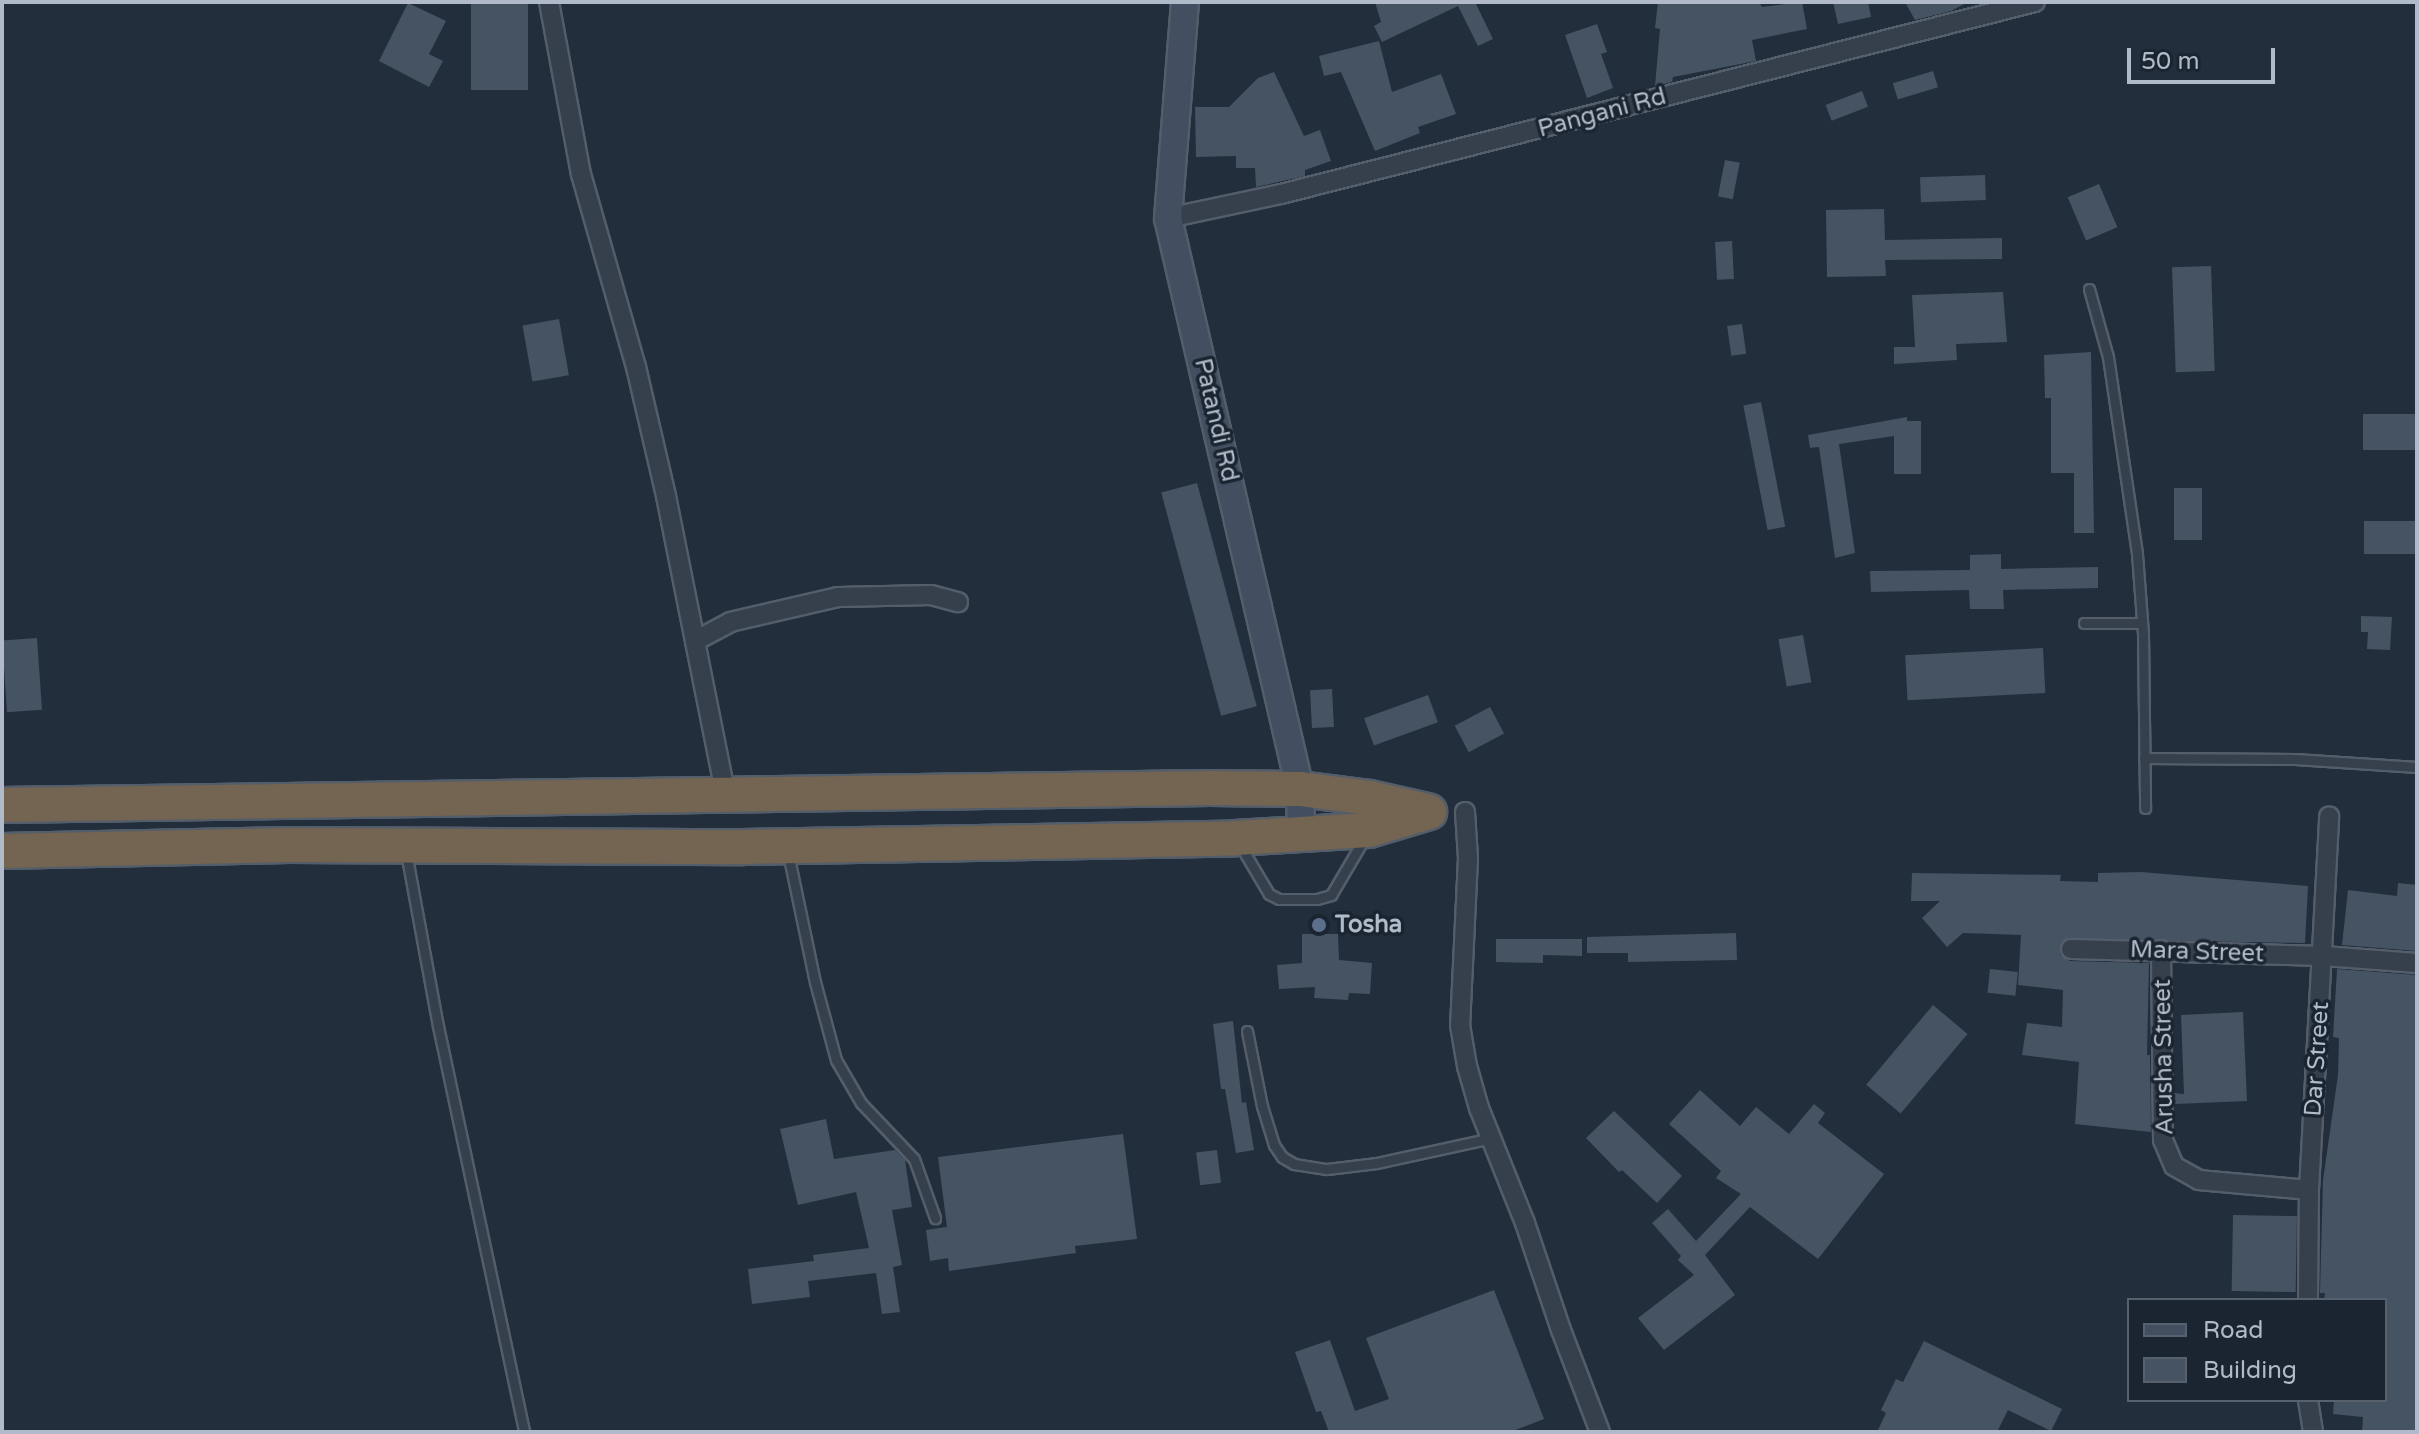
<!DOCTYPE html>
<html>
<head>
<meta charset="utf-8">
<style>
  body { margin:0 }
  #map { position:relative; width:2419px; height:1434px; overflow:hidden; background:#222e3c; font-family:"Varela Round",sans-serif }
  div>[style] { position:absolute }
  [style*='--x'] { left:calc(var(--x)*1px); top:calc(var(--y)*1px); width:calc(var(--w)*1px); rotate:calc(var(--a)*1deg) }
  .building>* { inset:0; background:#455363; transform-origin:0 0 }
  .roads { filter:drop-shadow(2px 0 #545d6a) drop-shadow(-2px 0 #545d6a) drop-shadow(0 2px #545d6a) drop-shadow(0 -2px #545d6a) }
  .lane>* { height:9px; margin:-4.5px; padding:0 4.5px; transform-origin:4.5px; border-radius:4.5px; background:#36404c }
  .street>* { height:18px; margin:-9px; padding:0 9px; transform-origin:9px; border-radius:9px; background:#36404c }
  .secondary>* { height:26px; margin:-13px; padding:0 13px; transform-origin:13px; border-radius:13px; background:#434f60 }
  .highway>* { height:34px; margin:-17px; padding:0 17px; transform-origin:17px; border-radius:17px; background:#736552 }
  .dots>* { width:22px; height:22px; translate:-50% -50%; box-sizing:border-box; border:4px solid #1b2531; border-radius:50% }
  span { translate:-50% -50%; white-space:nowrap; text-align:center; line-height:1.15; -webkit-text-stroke:7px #1b2531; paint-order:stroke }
  .street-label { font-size:24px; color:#b1bac8 }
  .poi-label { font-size:24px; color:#b1bac8; font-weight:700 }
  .left { translate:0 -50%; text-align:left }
  .frame { position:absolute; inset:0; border:4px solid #b1bac8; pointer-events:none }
  .legend { position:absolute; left:2127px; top:1298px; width:260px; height:104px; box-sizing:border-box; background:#1b2531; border:2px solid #57616d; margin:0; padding:10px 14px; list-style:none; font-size:24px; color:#b1bac8 }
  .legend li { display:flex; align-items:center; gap:16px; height:40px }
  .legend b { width:40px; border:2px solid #57616d }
  .scale { position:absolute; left:2127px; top:48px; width:148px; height:36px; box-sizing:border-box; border:4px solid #b1bac8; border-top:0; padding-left:10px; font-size:24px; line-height:28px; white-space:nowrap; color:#b1bac8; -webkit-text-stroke:6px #1b2531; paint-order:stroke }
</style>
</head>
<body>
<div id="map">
  <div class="building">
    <i style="left:471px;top:2px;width:57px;height:88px"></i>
    <i style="clip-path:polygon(1375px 2px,1475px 2px,1493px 39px,1478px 46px,1458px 6px,1382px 42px,1374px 26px,1381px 22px)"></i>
    <i style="clip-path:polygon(1658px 2px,1759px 2px,1762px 7px,1802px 2px,1807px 29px,1752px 40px,1756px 61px,1673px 77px,1672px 82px,1655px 86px,1660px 29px,1655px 28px)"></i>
    <i style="clip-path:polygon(1833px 2px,1868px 2px,1871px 17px,1838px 24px)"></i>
    <i style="clip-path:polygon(1905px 2px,1968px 2px,1951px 11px,1915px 20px)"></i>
    <i style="clip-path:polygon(408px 3px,446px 21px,429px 54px,443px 61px,429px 87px,379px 61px)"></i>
    <i style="clip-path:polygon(1597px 24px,1607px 52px,1601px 54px,1613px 88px,1587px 98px,1565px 35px)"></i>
    <i style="clip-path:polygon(1379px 41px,1392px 92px,1441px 74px,1456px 114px,1418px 127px,1420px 133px,1375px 151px,1341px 72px,1324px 76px,1319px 56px)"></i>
    <i style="left:1933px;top:71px;width:17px;height:42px;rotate:73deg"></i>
    <i style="clip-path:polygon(1274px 72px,1304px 136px,1320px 130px,1331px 161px,1305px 170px,1305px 176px,1256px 187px,1255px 168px,1236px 168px,1236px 156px,1196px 157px,1195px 107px,1229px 107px,1258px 78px)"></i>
    <i style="left:1862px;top:91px;width:17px;height:39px;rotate:69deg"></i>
    <i style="left:1725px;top:160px;width:15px;height:37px;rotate:11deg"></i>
    <i style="left:1985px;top:175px;width:25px;height:65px;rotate:88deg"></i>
    <i style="left:2099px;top:184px;width:47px;height:34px;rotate:67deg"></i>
    <i style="clip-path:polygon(1884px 209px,1885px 240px,2002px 238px,2002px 259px,1885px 260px,1886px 276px,1827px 277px,1826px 210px)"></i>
    <i style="left:1732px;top:241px;width:38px;height:17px;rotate:87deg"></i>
    <i style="left:2211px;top:266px;width:105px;height:39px;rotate:88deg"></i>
    <i style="clip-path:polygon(2003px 292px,2007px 342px,1956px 344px,1957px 360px,1894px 364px,1894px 347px,1915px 347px,1912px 295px)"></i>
    <i style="left:559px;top:319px;width:57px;height:37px;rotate:80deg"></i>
    <i style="left:1742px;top:324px;width:30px;height:15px;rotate:82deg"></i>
    <i style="clip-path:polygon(2091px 352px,2094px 533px,2074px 533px,2074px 473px,2051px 473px,2051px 398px,2045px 398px,2044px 355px)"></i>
    <i style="left:1761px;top:402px;width:127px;height:18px;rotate:79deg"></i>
    <i style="left:2363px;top:414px;width:54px;height:36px"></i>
    <i style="clip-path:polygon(1907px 417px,1907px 421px,1921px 421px,1921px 474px,1894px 474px,1894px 436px,1839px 444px,1855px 553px,1835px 558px,1819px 447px,1810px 448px,1808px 435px)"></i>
    <i style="left:1197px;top:483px;width:231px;height:37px;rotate:75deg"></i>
    <i style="left:2174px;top:488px;width:28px;height:52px"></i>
    <i style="left:2417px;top:521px;width:33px;height:53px;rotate:90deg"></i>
    <i style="clip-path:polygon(2001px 554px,2001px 569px,2098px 567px,2098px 588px,2003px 590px,2004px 609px,1970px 609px,1969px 590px,1871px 592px,1870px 571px,1970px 570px,1970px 555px)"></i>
    <i style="clip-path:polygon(2361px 616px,2392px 617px,2390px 650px,2367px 649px,2368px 632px,2361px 632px)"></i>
    <i style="left:1803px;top:635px;width:48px;height:25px;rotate:80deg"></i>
    <i style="left:37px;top:638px;width:72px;height:35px;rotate:86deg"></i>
    <i style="left:2043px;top:648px;width:45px;height:138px;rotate:87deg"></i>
    <i style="left:1332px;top:689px;width:38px;height:22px;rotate:87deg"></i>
    <i style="left:1428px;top:695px;width:29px;height:68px;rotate:70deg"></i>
    <i style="left:1490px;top:707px;width:30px;height:40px;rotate:62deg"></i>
    <i style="clip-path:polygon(2141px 872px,2308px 886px,2305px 943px,2065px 939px,2060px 954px,2070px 961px,2149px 963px,2147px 1055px,2150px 1055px,2151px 1132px,2075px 1124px,2079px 1062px,2022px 1055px,2027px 1023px,2062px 1027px,2063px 990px,2018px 985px,2021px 935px,1963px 933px,1947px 947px,1922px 918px,1940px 901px,1911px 901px,1912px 873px,2061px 875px,2060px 881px,2098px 882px,2098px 873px)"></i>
    <i style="clip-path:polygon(2398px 883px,2417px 885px,2417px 951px,2342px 945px,2348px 890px,2397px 896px)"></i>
    <i style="clip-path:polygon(1736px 933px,1737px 960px,1628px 962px,1628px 953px,1587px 953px,1587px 937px)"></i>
    <i style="clip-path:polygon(1302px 934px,1338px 934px,1339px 960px,1372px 963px,1370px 994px,1349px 993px,1348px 1000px,1314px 998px,1315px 987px,1279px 989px,1277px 965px,1302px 963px)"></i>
    <i style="clip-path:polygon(1496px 939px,1582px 939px,1582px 956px,1543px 955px,1543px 963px,1496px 962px)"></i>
    <i style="left:1990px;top:969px;width:28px;height:24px;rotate:6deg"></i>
    <i style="clip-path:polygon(2337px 969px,2417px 975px,2417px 1432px,2362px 1432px,2363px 1417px,2333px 1414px,2334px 1400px,2385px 1400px,2385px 1300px,2324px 1300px,2325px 1293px,2320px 1293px,2323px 1180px,2338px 1075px,2339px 1038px,2333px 1037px)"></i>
    <i style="left:1933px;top:1005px;width:45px;height:104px;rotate:40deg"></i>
    <i style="clip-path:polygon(2243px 1012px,2247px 1101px,2175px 1104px,2174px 1093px,2184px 1094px,2181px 1015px)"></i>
    <i style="clip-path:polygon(1233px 1021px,1242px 1103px,1246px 1102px,1254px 1150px,1236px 1153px,1225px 1089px,1221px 1089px,1213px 1024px)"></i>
    <i style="clip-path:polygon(1700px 1090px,1740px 1126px,1756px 1107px,1789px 1134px,1814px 1104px,1825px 1113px,1818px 1123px,1884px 1174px,1818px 1259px,1750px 1207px,1705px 1255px,1735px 1295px,1664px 1350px,1638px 1318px,1694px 1275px,1678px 1260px,1681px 1256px,1652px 1223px,1668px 1209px,1696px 1241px,1741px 1194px,1716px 1178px,1721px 1171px,1669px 1124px)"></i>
    <i style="clip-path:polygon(1614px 1111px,1682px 1176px,1657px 1203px,1622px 1170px,1619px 1172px,1586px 1138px)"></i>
    <i style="clip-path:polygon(826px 1119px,834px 1159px,895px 1150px,905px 1160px,912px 1207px,892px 1210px,902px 1265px,893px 1267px,900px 1312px,882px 1314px,876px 1273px,808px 1281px,810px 1297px,752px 1304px,748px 1269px,814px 1261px,813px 1255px,869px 1248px,856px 1192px,798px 1205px,780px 1129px)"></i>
    <i style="clip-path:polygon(1123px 1134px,1137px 1239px,1075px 1246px,1076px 1253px,949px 1271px,948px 1258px,930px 1261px,926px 1230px,947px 1227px,938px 1157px)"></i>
    <i style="left:1217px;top:1150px;width:33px;height:21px;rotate:83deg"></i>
    <i style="left:2233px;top:1215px;width:64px;height:76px;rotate:1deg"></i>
    <i style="clip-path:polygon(1494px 1290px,1544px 1419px,1510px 1432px,1329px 1432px,1321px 1411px,1316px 1412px,1295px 1352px,1330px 1340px,1355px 1411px,1389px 1399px,1366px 1338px)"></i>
    <i style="clip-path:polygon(1924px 1341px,2062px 1409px,2051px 1431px,2008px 1410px,1997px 1432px,1877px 1432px,1886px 1413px,1881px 1410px,1896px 1379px,1903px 1382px)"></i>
  </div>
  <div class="roads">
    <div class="lane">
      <i style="--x:2089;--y:289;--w:71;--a:74.4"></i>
      <i style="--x:2108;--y:357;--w:199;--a:81.6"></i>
      <i style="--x:2137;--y:554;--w:80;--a:85.7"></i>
      <i style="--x:2143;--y:634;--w:174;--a:89.3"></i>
      <i style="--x:2084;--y:623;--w:58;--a:0"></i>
      <i style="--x:2144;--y:758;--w:151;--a:0.4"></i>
      <i style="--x:2295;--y:759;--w:122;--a:3.8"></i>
      <i style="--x:1240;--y:845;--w:57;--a:59.4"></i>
      <i style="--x:1269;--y:894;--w:11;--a:27"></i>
      <i style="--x:1279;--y:899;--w:38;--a:0"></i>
      <i style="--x:1317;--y:899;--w:15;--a:-16"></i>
      <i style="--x:1331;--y:895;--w:65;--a:-59.5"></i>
      <i style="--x:406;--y:852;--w:177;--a:79.6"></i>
      <i style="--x:438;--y:1026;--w:415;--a:78"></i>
      <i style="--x:788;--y:853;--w:132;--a:78.2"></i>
      <i style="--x:815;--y:982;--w:81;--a:74.9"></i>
      <i style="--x:836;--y:1060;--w:50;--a:59.8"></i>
      <i style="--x:861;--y:1103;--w:77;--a:46.6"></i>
      <i style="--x:914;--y:1159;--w:63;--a:70.4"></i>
      <i style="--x:1247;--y:1031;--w:76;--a:78.7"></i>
      <i style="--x:1262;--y:1106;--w:41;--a:72.9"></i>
      <i style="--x:1274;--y:1145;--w:14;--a:56"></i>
      <i style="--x:1282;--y:1157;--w:14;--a:30"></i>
      <i style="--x:1294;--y:1164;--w:33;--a:9"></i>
      <i style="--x:1327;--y:1169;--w:50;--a:-6.8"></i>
      <i style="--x:1377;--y:1163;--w:118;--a:-12.3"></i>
    </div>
    <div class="street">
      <i style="--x:549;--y:2;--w:175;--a:79.5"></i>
      <i style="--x:581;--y:174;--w:201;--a:74.1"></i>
      <i style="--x:636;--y:367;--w:132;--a:76.9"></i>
      <i style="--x:666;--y:496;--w:302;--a:78.7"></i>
      <i style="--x:1168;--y:218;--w:116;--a:-12"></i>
      <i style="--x:1281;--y:194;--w:778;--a:-14.29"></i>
      <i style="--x:695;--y:641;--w:40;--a:-28"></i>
      <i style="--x:730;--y:622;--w:111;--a:-13"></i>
      <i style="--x:838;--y:597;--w:93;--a:-1.2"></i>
      <i style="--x:931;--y:595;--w:28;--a:15"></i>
      <i style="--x:1465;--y:812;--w:46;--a:86.3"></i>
      <i style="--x:1468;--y:858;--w:167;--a:92.7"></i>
      <i style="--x:1460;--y:1025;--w:42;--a:80.3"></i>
      <i style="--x:1467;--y:1066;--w:44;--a:74.1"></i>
      <i style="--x:1479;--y:1108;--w:124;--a:68.2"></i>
      <i style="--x:1525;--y:1223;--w:113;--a:71.4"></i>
      <i style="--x:1561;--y:1330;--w:109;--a:69.1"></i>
      <i style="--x:2071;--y:949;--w:253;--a:1.6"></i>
      <i style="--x:2324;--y:956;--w:93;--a:4.3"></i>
      <i style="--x:2161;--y:950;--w:190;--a:89.4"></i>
      <i style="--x:2163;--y:1140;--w:28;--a:67"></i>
      <i style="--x:2174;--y:1166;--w:29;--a:29"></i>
      <i style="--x:2199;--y:1180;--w:110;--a:5.2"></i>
      <i style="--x:2308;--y:1300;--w:110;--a:-89.5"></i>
      <i style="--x:2309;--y:1190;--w:374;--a:-86.9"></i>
      <i style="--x:2308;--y:1400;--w:32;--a:81"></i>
    </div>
    <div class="secondary">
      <i style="--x:1185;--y:2;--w:217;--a:94.5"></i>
      <i style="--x:1168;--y:218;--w:586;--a:76.98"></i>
      <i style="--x:1300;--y:789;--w:45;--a:88.7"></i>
    </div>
    <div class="highway">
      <i style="--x:2;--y:805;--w:1208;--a:-0.81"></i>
      <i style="--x:1210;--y:788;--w:90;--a:0.6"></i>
      <i style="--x:1300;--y:789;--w:71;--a:7.3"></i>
      <i style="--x:1370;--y:798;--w:58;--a:12.8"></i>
      <i style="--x:2;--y:851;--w:287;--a:-1.2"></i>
      <i style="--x:289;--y:845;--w:453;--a:0.3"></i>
      <i style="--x:742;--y:847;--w:493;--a:-1"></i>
      <i style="--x:1235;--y:838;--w:134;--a:-3.4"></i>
      <i style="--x:1369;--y:830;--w:63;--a:-16.7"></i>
    </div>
  </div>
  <div class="dots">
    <i style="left:1319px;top:925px;background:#5c6f8a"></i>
  </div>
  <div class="street-label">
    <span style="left:1602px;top:113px;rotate:-15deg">Pangani Rd</span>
    <span style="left:1216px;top:420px;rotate:77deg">Patandi Rd</span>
    <span style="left:2197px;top:952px;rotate:2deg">Mara Street</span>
    <span style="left:2164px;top:1057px;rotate:-91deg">Arusha Street</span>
    <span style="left:2317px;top:1059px;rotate:-86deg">Dar Street</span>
  </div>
  <div class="poi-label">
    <span class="left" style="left:1335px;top:925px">Tosha</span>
  </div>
  <div class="frame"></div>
  <ul class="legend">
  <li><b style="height:10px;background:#434f60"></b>Road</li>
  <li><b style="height:22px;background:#455363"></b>Building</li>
  </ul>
  <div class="scale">50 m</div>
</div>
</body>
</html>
